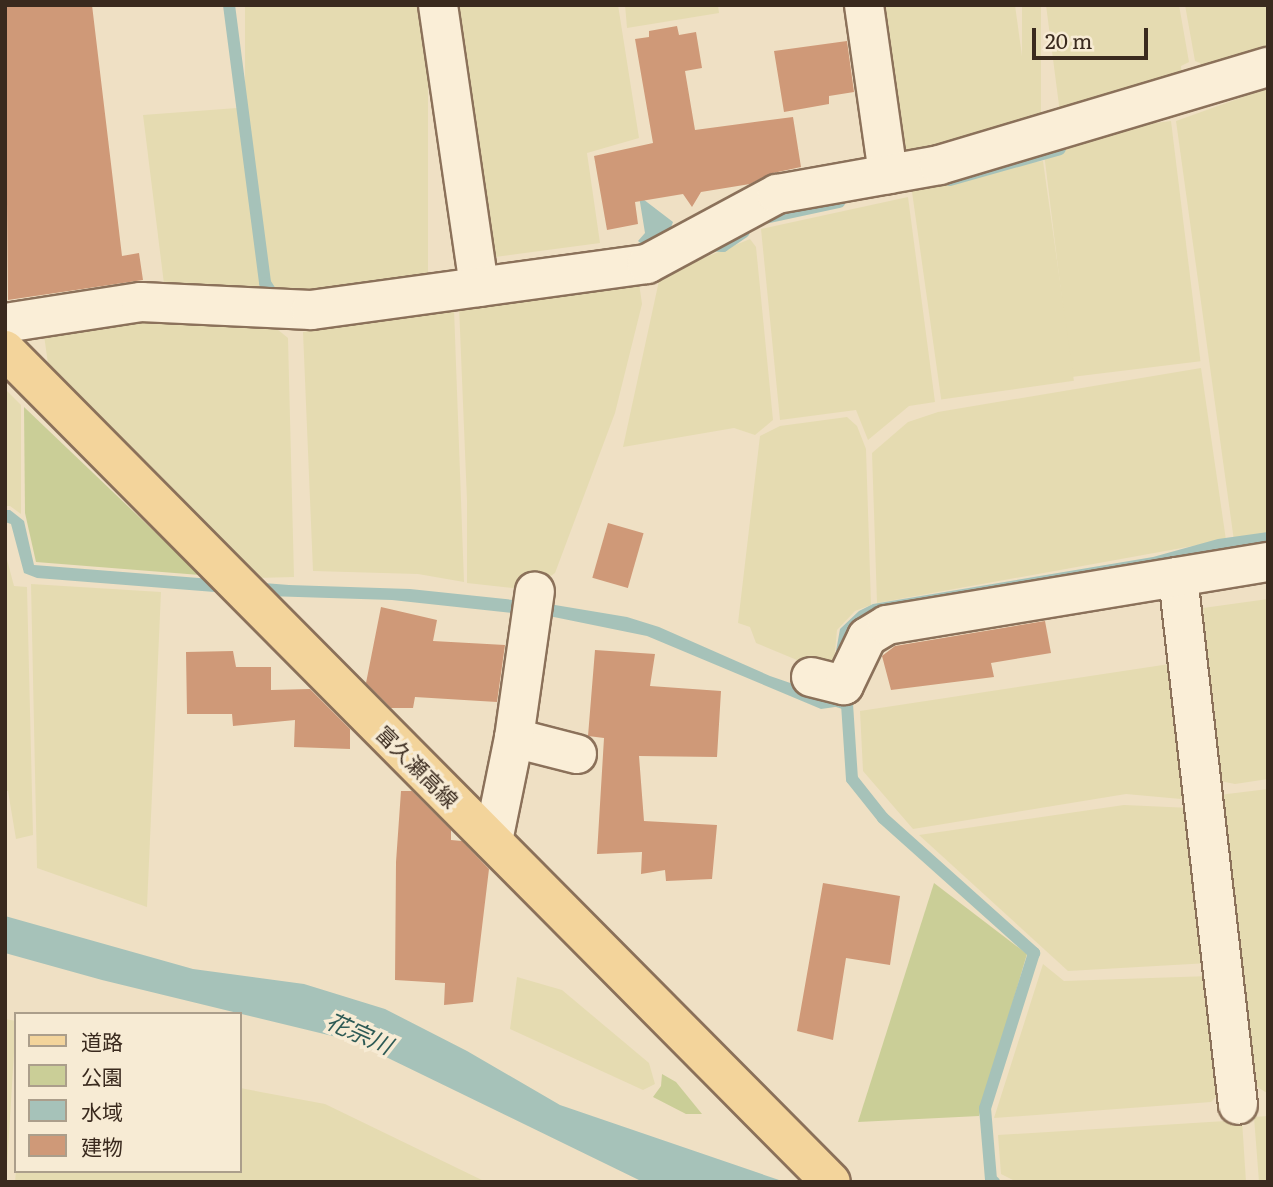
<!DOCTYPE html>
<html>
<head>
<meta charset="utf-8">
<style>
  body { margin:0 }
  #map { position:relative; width:1273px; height:1187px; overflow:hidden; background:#efe0c4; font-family:Literata,"Noto Sans JP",serif }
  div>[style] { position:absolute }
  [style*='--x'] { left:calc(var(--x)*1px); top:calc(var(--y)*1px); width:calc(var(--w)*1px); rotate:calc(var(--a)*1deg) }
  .farmland>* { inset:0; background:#e5dbb1; transform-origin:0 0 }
  .green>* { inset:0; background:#cace97 }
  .water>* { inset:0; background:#a6c2b9 }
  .stream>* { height:12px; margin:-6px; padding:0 6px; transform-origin:6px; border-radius:6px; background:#a6c2b9 }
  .building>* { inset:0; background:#cf9978; transform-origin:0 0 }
  .roads { filter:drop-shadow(2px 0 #8b715a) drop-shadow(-2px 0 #8b715a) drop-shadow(0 2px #8b715a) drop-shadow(0 -2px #8b715a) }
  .minor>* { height:38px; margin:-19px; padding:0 19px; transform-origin:19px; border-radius:19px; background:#faeed7 }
  .major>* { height:38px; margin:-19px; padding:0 19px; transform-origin:19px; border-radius:19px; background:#f3d49b }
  span { translate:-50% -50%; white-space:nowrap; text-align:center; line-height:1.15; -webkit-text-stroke:7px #f7ebd4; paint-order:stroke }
  .street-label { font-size:21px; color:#3a2a1e }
  .water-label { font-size:23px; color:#2d5a55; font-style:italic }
  .frame { position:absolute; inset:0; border:7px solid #3a2a1e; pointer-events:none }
  .legend { position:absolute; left:14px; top:1012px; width:228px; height:161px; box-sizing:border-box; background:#f7ebd4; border:2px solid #ab9e8b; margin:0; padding:9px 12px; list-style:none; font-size:21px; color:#3a2a1e }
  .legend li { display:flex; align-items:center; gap:14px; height:35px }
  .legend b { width:35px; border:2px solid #ab9e8b }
  .scale { position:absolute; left:1032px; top:28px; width:116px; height:32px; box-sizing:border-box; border:4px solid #3a2a1e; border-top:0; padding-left:9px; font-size:21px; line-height:24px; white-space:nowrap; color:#3a2a1e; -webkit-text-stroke:5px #f7ebd4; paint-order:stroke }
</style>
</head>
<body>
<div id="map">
  <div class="farmland">
    <i style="left:245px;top:5px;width:183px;height:288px"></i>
    <i style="clip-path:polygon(443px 5px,618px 5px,639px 138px,587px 153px,600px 243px,480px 259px)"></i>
    <i style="clip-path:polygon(625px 5px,718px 5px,719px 13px,627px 28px)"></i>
    <i style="clip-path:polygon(872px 5px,1015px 5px,1031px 122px,894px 162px)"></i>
    <i style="left:1022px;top:5px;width:19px;height:114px"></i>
    <i style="clip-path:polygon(1046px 5px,1179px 5px,1189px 62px,1181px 66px,1182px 79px,1060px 113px)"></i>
    <i style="clip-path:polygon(1185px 5px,1268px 5px,1268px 46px,1205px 73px,1200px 63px,1195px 61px)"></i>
    <i style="clip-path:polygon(1268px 88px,1268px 537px,1234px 541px,1176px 121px)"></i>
    <i style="clip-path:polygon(237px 108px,259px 276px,253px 290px,165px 292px,143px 115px)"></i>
    <i style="left:1171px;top:121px;width:242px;height:130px;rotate:83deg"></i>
    <i style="left:1043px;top:161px;width:222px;height:134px;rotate:82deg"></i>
    <i style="clip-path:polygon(908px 197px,935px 402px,909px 406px,868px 440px,856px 410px,780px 420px,761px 229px)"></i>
    <i style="clip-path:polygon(750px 239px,756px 247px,773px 420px,755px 435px,734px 428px,623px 447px,660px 276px)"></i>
    <i style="clip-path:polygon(639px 283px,642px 304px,615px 413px,555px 573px,531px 590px,467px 583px,467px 501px,459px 306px)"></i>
    <i style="clip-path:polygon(454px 309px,464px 582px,418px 574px,313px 571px,303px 332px)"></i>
    <i style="clip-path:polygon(140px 317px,272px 325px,288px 338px,294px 577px,257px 578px,48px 364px,43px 328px)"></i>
    <i style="clip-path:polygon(1201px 368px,1226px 540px,877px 603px,872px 453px,908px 422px,938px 412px)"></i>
    <i style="clip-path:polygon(5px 389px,21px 405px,21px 514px,10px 506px,5px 506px)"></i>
    <i style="clip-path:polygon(847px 417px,857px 426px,866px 449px,871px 605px,855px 611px,837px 630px,833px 675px,756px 643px,750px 627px,738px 623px,760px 436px,780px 426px)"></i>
    <i style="clip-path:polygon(5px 552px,14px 586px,27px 587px,33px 835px,16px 839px,8px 791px,5px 791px)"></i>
    <i style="clip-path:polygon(31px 584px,161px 592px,147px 907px,37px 868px)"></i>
    <i style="clip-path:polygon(1268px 599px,1268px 779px,1235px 784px,1220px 781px,1203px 608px)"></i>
    <i style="clip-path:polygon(1176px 663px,1189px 784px,1181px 799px,1126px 794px,913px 829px,863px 771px,860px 711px)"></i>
    <i style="clip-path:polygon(1268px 789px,1268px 1093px,1267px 1093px,1251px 1083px,1219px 795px)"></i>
    <i style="clip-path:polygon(1124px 805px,1191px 808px,1209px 963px,1068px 971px,919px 835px)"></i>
    <i style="clip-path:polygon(1043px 964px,1064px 981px,1210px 976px,1224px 1089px,1211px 1102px,994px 1118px)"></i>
    <i style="clip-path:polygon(517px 977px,562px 990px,649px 1063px,655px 1084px,643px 1090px,510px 1029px)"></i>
    <i style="clip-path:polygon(5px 1019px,16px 1021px,6px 1182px,5px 1182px)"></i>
    <i style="clip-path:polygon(240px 1088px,325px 1104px,486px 1182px,15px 1182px,16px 1171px,240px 1171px)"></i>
    <i style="clip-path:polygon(1268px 1116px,1268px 1182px,1259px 1182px,1254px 1117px)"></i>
    <i style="clip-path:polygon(1242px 1120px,1246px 1182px,1017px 1182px,1001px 1174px,998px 1135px)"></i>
  </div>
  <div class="green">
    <i style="clip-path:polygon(24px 407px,200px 575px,36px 562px,25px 513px)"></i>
    <i style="clip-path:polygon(934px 883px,1027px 954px,979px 1116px,858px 1122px)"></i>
    <i style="clip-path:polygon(662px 1074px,676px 1082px,702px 1114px,686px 1114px,653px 1097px,661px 1086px)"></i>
  </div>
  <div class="water">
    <i style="clip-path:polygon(639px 196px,673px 222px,670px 230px,644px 246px,638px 241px,645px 233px)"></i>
    <i style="clip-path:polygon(5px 510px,10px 510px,24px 521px,34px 565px,289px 585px,410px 589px,523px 601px,521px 614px,392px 600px,267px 596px,37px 578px,24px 573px,11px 524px,5px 522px)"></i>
    <i style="clip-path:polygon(1268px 532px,1268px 545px,871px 616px,842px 706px,821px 709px,647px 636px,544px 615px,549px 604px,627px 617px,659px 627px,770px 676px,828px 696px,840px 629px,859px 611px,873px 604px,1153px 557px,1218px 539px)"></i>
    <i style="clip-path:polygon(5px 916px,193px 969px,304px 984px,385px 1009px,467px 1051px,560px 1105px,785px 1182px,643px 1182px,353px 1041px,102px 980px,5px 953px)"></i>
  </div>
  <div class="stream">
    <i style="--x:229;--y:5;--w:280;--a:82.6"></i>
    <i style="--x:265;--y:283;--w:17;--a:57"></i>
    <i style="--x:274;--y:297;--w:4;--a:-14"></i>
    <i style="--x:950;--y:180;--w:114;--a:-15.7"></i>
    <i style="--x:765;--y:218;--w:76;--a:-12.2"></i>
    <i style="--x:707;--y:245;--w:16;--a:4"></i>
    <i style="--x:723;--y:246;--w:25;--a:-34"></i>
    <i style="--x:837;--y:701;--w:10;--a:17"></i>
    <i style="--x:847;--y:704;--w:75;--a:86.2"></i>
    <i style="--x:852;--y:779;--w:50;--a:51.5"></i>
    <i style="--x:883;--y:818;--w:203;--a:41.8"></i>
    <i style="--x:1034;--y:953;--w:163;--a:107.5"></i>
    <i style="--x:985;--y:1108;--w:72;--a:85.2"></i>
    <i style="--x:991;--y:1180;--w:4;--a:34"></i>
  </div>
  <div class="building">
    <i style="clip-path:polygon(5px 5px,92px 5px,122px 256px,139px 253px,143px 280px,8px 300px)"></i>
    <i style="clip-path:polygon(677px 26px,679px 35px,696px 32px,702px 68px,685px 71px,695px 130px,793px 117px,801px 167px,773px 173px,750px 184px,701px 192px,692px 207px,683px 194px,635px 202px,638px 224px,607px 230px,594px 156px,653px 143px,635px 39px,649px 37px,649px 31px)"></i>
    <i style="clip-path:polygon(847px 41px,854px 92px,829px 96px,829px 104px,784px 112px,774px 51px)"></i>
    <i style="left:608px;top:523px;width:37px;height:57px;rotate:16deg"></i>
    <i style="clip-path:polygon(381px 607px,437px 620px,433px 641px,505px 645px,497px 702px,415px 697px,413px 708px,391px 708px,366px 683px)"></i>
    <i style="clip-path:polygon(1045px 621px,1051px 653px,991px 663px,994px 677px,891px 690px,882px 656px,895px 646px)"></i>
    <i style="clip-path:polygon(595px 650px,655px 654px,650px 686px,721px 691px,717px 757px,639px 756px,644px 821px,717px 825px,712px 879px,666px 881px,665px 870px,641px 874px,642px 852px,597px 854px,604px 738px,588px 736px)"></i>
    <i style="clip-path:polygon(233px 651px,236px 667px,271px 667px,271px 690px,310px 689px,350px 729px,350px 749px,294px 747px,295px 720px,233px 726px,232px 714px,187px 714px,186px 652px)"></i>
    <i style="clip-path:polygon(401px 791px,412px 791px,451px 830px,451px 840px,462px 841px,489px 869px,473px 1002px,444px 1005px,445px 983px,395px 980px,396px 862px)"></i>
    <i style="clip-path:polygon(823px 883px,900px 896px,890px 965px,846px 958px,833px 1040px,797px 1031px)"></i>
  </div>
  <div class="roads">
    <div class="minor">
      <i style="--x:438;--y:5;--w:285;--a:81.7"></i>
      <i style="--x:864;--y:5;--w:171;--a:81.9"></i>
      <i style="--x:5;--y:323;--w:138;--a:-8.8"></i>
      <i style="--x:141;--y:302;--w:170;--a:2.7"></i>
      <i style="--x:311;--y:310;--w:339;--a:-7.8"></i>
      <i style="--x:647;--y:264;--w:148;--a:-28.3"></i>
      <i style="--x:777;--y:194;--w:165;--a:-10.1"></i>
      <i style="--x:939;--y:165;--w:343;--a:-16.6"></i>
      <i style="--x:1178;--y:577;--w:531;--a:83.52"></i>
      <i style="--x:811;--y:677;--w:34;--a:14"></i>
      <i style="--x:844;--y:685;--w:53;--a:-64.4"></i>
      <i style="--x:867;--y:637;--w:23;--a:-31"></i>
      <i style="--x:887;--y:625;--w:386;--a:-9.4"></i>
      <i style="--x:514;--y:738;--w:65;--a:14.3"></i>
      <i style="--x:493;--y:841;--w:105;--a:-78.5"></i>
      <i style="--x:514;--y:738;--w:148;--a:-81.9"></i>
    </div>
    <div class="major">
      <i style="--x:5;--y:350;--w:1172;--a:45.21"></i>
    </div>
  </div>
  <div class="street-label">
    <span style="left:418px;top:766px;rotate:45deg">富久瀬高線</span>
  </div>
  <div class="water-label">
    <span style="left:360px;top:1032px;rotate:24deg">花宗川</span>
  </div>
  <div class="frame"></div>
  <ul class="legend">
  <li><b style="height:9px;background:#f3d49b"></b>道路</li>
  <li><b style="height:19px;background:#cace97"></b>公園</li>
  <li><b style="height:19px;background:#a6c2b9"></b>水域</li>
  <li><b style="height:19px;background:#cf9978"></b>建物</li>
  </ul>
  <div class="scale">20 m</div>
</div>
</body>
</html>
